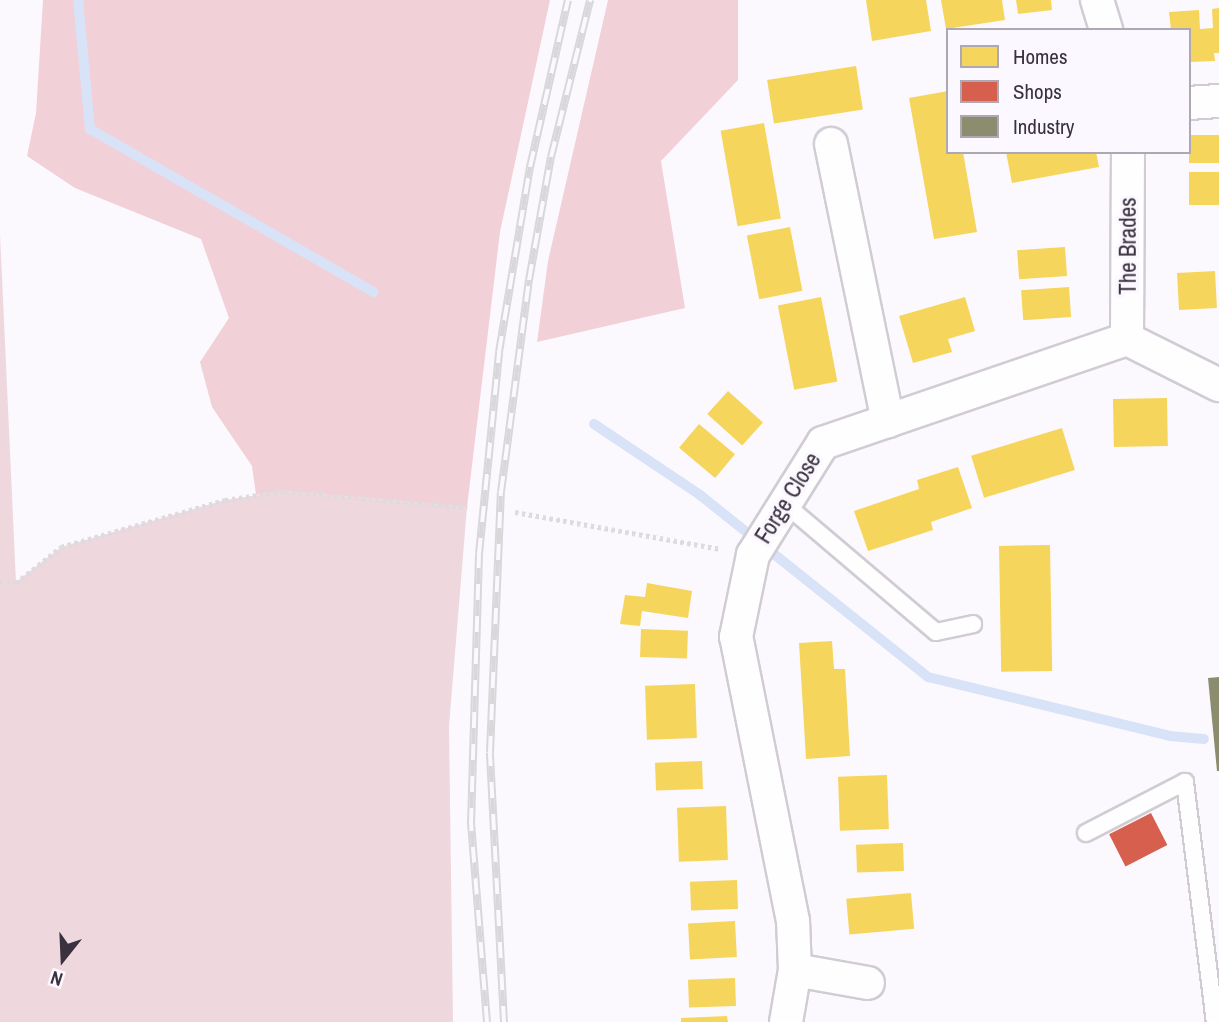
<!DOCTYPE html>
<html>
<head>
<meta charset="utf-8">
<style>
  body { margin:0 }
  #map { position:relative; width:1219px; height:1022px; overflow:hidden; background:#fcf9fe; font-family:"Archivo Narrow",sans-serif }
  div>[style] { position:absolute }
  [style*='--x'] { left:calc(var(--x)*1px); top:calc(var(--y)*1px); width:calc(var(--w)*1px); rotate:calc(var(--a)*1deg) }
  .green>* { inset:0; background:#eed7dd }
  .forest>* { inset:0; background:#f2d0d8 }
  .homes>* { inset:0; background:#f6d55c; transform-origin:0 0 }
  .shops>* { inset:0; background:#d6604d; transform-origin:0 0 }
  .industry>* { inset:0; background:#8c8c6e }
  .stream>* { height:10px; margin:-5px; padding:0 5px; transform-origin:5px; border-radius:5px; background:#d8e3f8 }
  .path>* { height:4.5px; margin-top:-2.25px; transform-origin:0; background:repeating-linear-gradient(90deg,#dddbde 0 3.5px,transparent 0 7px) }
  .roads { filter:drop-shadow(2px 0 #d1ccd4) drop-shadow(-2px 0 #d1ccd4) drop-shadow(0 2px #d1ccd4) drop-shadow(0 -2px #d1ccd4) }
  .lane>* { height:16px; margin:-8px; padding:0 8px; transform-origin:8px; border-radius:8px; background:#fffeff }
  .street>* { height:32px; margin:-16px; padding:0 16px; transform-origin:16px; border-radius:16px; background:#fffeff }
  .rail>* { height:8px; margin-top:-4px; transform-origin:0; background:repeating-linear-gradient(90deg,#fcf8ff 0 16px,#d8d7d9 0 32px); box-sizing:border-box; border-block:2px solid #d8d7d9 }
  span { translate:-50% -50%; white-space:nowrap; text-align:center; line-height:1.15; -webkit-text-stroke:7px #fcf8ff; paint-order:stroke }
  .street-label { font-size:23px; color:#39313e }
  .legend { position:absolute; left:946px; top:28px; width:245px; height:126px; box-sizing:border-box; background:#fcf8ff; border:2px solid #aea8b2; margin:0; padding:9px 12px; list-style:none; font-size:21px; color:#39313e }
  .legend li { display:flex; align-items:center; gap:14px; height:35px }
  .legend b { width:35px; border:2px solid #aea8b2 }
  .north { position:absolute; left:28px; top:924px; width:70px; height:70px; -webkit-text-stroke:5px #fcf8ff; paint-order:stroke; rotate:198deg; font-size:19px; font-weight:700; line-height:28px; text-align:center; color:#39313e }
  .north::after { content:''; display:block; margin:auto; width:24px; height:32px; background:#39313e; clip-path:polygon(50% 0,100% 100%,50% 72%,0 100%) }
</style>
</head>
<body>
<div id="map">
  <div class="green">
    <i style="clip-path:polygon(0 234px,16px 582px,61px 547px,225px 500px,285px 491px,467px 507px,449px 726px,453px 1022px,0 1022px)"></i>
  </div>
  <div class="forest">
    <i style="clip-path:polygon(43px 0,550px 0,500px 232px,467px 507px,285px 491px,256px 495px,252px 466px,212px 407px,200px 362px,229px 318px,201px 239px,75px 188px,27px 156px,36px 113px)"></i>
    <i style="clip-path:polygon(608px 0,738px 0,738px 80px,661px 161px,685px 308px,537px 342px,548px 261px)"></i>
  </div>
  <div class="homes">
    <i style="clip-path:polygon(866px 0,926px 0,931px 31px,872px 41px)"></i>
    <i style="clip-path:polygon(941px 0,1002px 0,1005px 20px,946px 29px)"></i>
    <i style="clip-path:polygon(1016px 0,1051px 0,1052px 10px,1018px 14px)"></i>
    <i style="clip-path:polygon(1219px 8px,1219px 53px,1214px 53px,1215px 61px,1189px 62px,1189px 30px,1171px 30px,1169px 12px,1199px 10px,1200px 29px,1213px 28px,1212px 9px)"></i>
    <i style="left:856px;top:66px;width:44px;height:90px;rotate:81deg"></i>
    <i style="clip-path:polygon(948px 91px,948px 152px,963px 152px,977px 232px,934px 239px,909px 98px)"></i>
    <i style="left:764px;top:123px;width:97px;height:44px;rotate:80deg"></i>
    <i style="left:1189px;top:135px;width:30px;height:28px"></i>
    <i style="clip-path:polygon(1006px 152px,1096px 152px,1099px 167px,1012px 183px)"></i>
    <i style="left:1219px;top:172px;width:33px;height:30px;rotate:90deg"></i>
    <i style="left:790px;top:227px;width:65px;height:44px;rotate:79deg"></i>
    <i style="left:1065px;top:247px;width:29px;height:48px;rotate:86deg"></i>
    <i style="left:1215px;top:271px;width:37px;height:38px;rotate:87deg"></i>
    <i style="left:1069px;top:287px;width:30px;height:48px;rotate:86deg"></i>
    <i style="left:821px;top:297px;width:86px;height:44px;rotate:79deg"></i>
    <i style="clip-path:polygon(965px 297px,975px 331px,948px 339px,952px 352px,913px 363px,899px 316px)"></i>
    <i style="left:728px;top:391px;width:47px;height:31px;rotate:42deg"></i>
    <i style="left:1167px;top:398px;width:48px;height:54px;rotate:89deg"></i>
    <i style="left:699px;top:424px;width:47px;height:31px;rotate:40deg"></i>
    <i style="left:1062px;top:428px;width:44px;height:95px;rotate:73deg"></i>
    <i style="clip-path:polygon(958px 467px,972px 508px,931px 522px,933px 530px,868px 551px,854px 511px,919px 489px,917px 480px)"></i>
    <i style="left:1050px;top:545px;width:126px;height:51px;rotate:89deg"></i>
    <i style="clip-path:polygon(647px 583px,692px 591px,688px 618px,642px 611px,640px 626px,620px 624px,625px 595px,645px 597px)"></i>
    <i style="left:641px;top:629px;width:47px;height:28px;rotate:2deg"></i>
    <i style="clip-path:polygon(832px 641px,834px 669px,845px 669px,850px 756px,806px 759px,799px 643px)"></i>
    <i style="left:695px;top:684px;width:54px;height:50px;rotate:88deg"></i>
    <i style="left:702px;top:761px;width:28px;height:47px;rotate:88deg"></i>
    <i style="left:887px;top:775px;width:54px;height:49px;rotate:88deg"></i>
    <i style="left:726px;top:806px;width:54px;height:49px;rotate:88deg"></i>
    <i style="left:903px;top:843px;width:28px;height:47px;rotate:88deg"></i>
    <i style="left:737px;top:880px;width:29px;height:47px;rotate:88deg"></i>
    <i style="left:911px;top:893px;width:36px;height:65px;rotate:85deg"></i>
    <i style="left:735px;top:921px;width:36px;height:47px;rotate:87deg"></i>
    <i style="left:735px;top:978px;width:28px;height:47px;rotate:88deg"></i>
    <i style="clip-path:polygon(727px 1016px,728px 1022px,681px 1022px,681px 1018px)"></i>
  </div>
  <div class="shops">
    <i style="left:1151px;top:813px;width:36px;height:47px;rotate:63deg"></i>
  </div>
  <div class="industry">
    <i style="clip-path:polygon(1219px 677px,1219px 771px,1217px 771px,1208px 678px)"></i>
  </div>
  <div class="stream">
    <i style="--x:78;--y:0;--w:130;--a:84.7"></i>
    <i style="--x:90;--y:129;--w:327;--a:29.9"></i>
    <i style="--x:594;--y:424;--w:128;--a:33.8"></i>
    <i style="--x:700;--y:495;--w:292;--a:38.6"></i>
    <i style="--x:928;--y:677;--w:249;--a:13.7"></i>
    <i style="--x:1170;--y:736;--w:34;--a:5"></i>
  </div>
  <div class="path">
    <i style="--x:515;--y:512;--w:209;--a:10.2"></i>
    <i style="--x:0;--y:583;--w:16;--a:0"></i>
    <i style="--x:16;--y:583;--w:58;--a:-38.7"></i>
    <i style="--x:61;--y:547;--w:171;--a:-16"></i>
    <i style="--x:225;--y:500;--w:61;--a:-8.5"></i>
    <i style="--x:285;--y:491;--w:183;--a:5"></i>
  </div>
  <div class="roads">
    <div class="lane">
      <i style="--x:785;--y:504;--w:198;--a:40.3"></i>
      <i style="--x:936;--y:632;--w:38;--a:-12"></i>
      <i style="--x:1086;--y:833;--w:111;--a:-27.3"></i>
      <i style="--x:1185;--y:782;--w:242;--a:82.9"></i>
    </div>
    <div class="street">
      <i style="--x:1097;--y:0;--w:31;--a:73"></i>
      <i style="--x:1189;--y:103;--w:30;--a:-4"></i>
      <i style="--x:831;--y:144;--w:283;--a:78.4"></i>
      <i style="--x:1127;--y:339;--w:187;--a:-89.7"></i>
      <i style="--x:795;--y:970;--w:74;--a:10.1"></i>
      <i style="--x:786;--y:1022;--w:53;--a:-80.2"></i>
      <i style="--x:795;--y:970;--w:49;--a:-92.3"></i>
      <i style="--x:793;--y:921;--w:290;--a:-101.3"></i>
      <i style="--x:736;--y:637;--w:84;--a:-78.3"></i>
      <i style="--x:753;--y:555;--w:132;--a:-58"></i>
      <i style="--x:823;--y:443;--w:321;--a:-18.9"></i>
      <i style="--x:1127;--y:339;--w:103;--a:26.6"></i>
    </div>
  </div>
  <div class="rail">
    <i style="--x:487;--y:1022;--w:199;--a:-94.6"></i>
    <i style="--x:471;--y:824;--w:270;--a:-88.3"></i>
    <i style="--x:479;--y:554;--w:203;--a:-84.3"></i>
    <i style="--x:499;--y:352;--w:188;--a:-80.5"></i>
    <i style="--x:530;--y:167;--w:171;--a:-77.2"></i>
    <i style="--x:504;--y:1022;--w:270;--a:-93"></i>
    <i style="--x:490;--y:752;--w:260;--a:-87.6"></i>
    <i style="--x:501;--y:492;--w:214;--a:-82.5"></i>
    <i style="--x:529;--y:280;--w:125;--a:-79.9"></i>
    <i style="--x:551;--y:157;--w:162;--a:-76"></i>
  </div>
  <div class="street-label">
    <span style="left:1128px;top:246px;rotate:-90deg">The Brades</span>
    <span style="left:788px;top:498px;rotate:-58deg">Forge Close</span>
  </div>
  <ul class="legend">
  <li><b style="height:19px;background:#f6d55c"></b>Homes</li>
  <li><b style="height:19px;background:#d6604d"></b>Shops</li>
  <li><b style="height:19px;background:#8c8c6e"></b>Industry</li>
  </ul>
  <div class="north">N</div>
</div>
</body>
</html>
